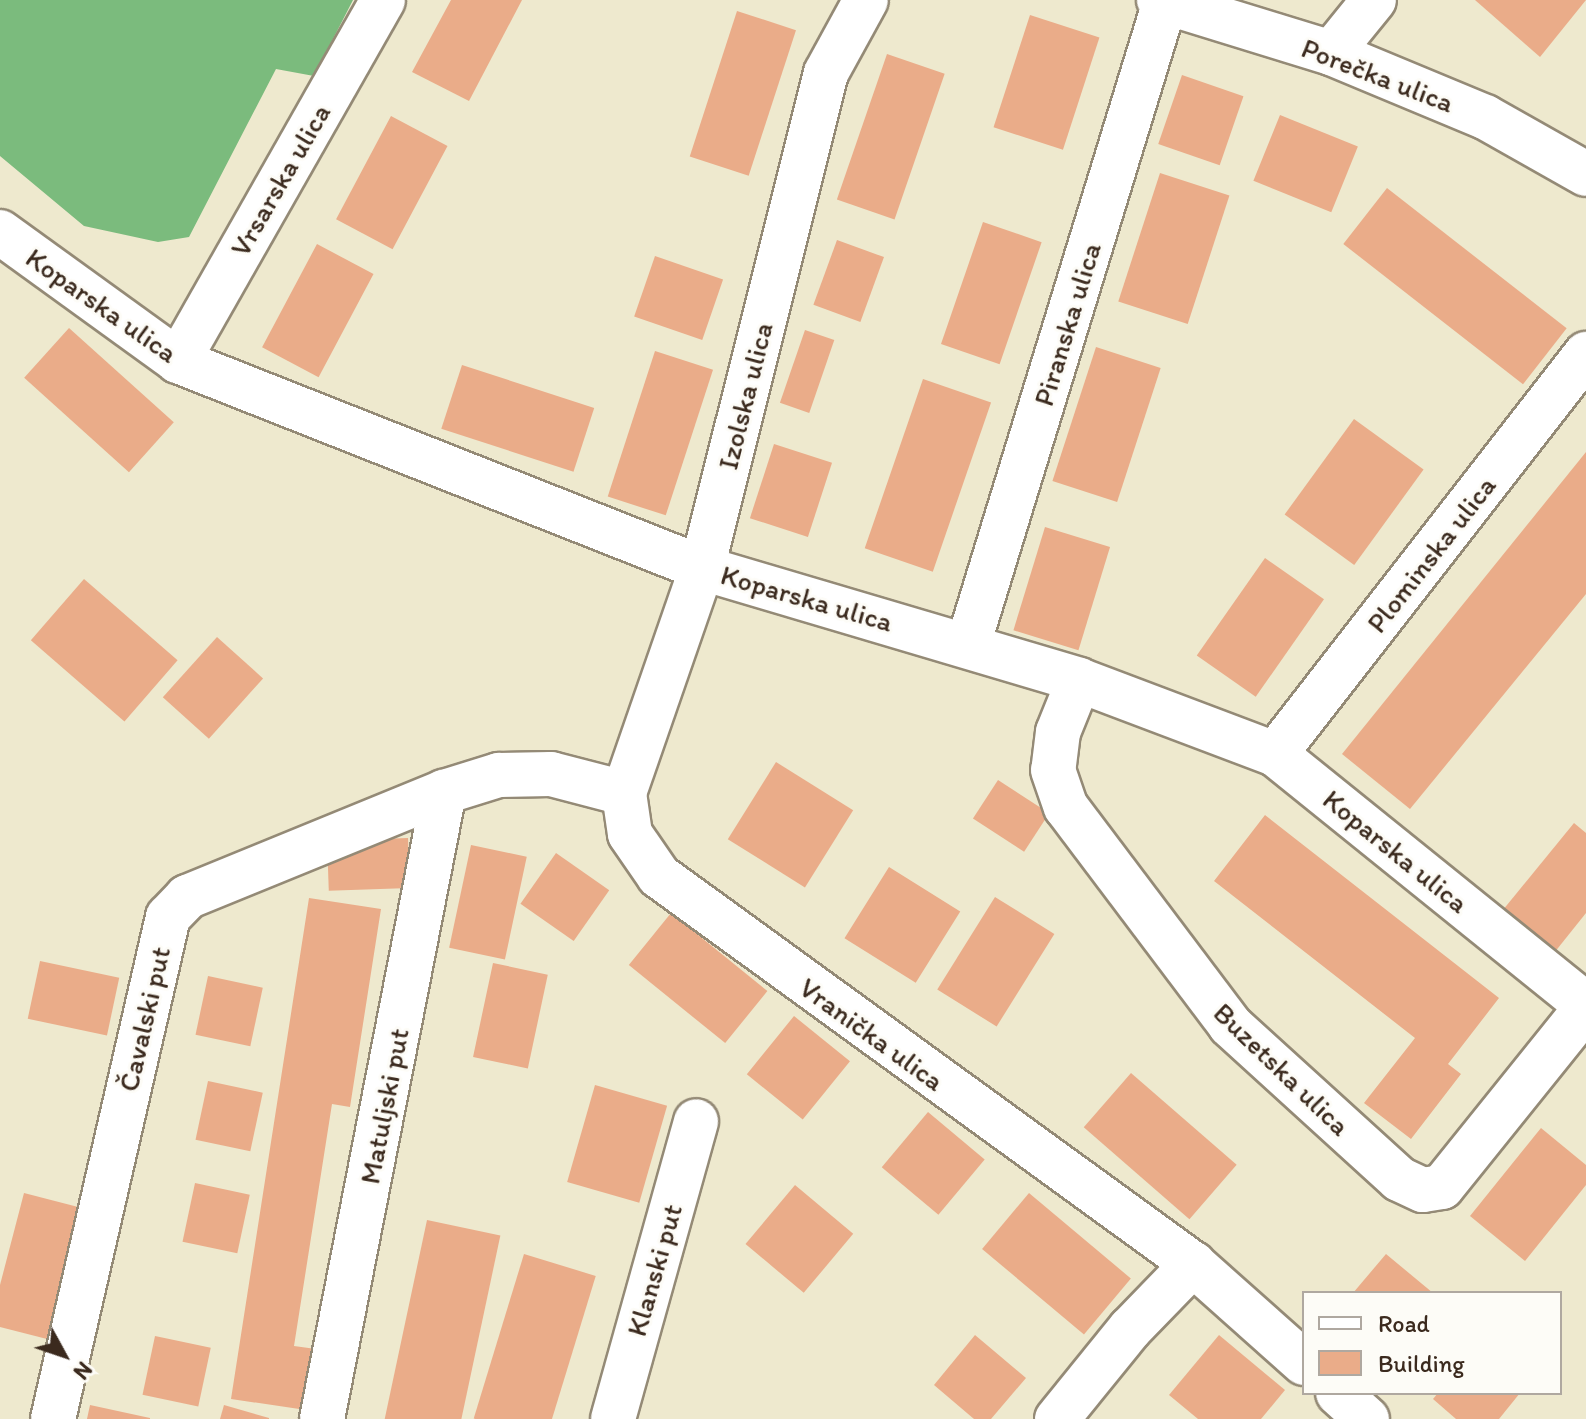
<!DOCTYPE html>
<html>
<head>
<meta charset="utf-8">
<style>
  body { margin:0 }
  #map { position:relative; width:1586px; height:1419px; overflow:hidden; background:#eee9ce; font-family:Itim,sans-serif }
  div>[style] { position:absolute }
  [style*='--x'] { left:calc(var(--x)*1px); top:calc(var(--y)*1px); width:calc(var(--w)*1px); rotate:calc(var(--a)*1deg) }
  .forest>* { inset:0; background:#7bbb7d }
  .building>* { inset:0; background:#eaac89; transform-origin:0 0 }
  .roads { filter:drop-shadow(2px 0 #948a76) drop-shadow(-2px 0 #948a76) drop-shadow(0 2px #948a76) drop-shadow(0 -2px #948a76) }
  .minor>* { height:44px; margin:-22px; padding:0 22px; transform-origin:22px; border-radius:22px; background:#fff }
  span { translate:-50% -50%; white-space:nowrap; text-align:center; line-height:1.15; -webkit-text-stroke:6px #fdfcf7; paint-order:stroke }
  .street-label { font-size:28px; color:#3b2a1e }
  .legend { position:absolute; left:1302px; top:1291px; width:260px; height:104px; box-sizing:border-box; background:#fdfcf7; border:2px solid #afa8a0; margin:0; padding:10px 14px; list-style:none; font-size:24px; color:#3b2a1e }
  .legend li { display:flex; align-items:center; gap:16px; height:40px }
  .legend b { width:40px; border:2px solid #afa8a0 }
  .north { position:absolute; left:24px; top:1315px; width:80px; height:80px; -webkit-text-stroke:6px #fdfcf7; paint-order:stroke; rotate:130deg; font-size:22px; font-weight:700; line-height:32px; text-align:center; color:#3b2a1e }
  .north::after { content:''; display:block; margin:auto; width:28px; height:36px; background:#3b2a1e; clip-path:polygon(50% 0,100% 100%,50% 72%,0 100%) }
</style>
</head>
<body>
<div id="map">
  <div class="forest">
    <i style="clip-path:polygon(0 0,353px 0,314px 76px,276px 69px,189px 237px,158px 242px,84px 226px,0 156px)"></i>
  </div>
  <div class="building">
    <i style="clip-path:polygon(451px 0,522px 0,469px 101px,412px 72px)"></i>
    <i style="clip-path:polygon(1475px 0,1586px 0,1540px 57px)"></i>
    <i style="left:737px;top:11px;width:62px;height:153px;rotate:18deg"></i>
    <i style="left:1030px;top:15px;width:73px;height:118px;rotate:18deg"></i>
    <i style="left:887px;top:54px;width:61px;height:154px;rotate:19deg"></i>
    <i style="left:1182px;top:75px;width:65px;height:73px;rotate:19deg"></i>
    <i style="left:1280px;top:115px;width:84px;height:71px;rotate:22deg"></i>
    <i style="left:391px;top:116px;width:64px;height:117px;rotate:28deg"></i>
    <i style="left:1160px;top:173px;width:73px;height:135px;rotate:18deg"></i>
    <i style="left:1387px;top:188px;width:228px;height:71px;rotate:38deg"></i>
    <i style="left:983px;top:222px;width:62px;height:129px;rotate:19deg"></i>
    <i style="left:837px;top:240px;width:50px;height:69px;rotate:20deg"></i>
    <i style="left:317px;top:244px;width:64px;height:117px;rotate:28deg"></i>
    <i style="left:655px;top:256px;width:72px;height:64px;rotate:19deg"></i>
    <i style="left:69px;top:328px;width:141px;height:67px;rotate:42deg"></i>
    <i style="left:805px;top:330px;width:31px;height:77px;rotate:19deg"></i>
    <i style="left:1096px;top:347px;width:68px;height:141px;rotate:18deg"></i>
    <i style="left:655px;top:351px;width:61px;height:153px;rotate:18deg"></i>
    <i style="left:462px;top:365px;width:139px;height:67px;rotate:18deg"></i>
    <i style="left:923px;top:379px;width:72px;height:179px;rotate:19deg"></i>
    <i style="left:1354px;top:419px;width:86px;height:118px;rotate:36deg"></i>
    <i style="left:774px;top:444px;width:61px;height:78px;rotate:18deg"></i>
    <i style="clip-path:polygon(1586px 452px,1586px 594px,1410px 809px,1342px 754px)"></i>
    <i style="left:1045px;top:527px;width:68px;height:108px;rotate:17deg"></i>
    <i style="left:1265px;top:558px;width:72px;height:119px;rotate:35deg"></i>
    <i style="left:84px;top:579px;width:124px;height:81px;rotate:41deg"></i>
    <i style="left:217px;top:637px;width:62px;height:81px;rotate:42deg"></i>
    <i style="left:776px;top:762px;width:91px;height:91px;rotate:32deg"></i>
    <i style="left:998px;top:780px;width:61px;height:46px;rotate:33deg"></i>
    <i style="clip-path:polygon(1265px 815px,1499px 998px,1448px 1064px,1461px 1074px,1411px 1139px,1364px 1103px,1415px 1038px,1214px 881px)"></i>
    <i style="clip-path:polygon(1574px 823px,1586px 833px,1586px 913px,1550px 958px,1498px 916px)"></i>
    <i style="left:408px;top:838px;width:50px;height:81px;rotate:88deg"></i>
    <i style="left:471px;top:845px;width:57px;height:105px;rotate:12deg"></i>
    <i style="left:556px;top:853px;width:65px;height:62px;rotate:35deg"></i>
    <i style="left:889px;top:867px;width:84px;height:84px;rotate:32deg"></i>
    <i style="left:995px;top:897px;width:70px;height:109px;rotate:32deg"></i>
    <i style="clip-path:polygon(309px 898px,381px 909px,350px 1107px,332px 1104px,294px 1346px,316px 1349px,306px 1410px,231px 1399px)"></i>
    <i style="left:671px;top:913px;width:124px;height:67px;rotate:39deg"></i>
    <i style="left:40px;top:961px;width:81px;height:59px;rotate:12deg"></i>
    <i style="left:493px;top:963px;width:56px;height:96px;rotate:12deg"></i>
    <i style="left:208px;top:976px;width:56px;height:60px;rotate:12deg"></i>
    <i style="left:794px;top:1016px;width:72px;height:75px;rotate:39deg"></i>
    <i style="left:1131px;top:1073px;width:140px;height:72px;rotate:41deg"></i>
    <i style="left:208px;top:1081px;width:56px;height:60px;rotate:12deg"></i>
    <i style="left:595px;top:1085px;width:75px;height:101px;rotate:16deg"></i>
    <i style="left:928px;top:1112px;width:74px;height:72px;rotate:40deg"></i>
    <i style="clip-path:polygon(1541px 1128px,1586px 1165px,1586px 1185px,1525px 1261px,1470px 1216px)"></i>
    <i style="left:195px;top:1183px;width:56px;height:60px;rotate:12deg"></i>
    <i style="left:795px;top:1185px;width:76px;height:77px;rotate:40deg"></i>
    <i style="clip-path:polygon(24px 1193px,82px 1208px,47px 1339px,0 1327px,0 1285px)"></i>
    <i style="left:1029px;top:1193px;width:133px;height:73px;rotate:40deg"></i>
    <i style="left:427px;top:1220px;width:75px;height:204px;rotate:12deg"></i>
    <i style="left:524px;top:1254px;width:75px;height:172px;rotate:17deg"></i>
    <i style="clip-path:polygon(1386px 1254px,1433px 1293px,1353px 1293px)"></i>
    <i style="clip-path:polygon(975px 1335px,1026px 1378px,991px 1419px,974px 1419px,934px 1385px)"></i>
    <i style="clip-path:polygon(1219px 1335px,1285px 1390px,1261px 1419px,1198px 1419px,1169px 1395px)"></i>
    <i style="left:155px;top:1336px;width:57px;height:60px;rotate:12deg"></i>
    <i style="clip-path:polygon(1438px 1393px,1520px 1393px,1499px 1419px,1456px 1419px,1433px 1399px)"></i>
    <i style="clip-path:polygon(90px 1405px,150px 1418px,150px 1419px,87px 1419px)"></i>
    <i style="clip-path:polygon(224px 1405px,269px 1418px,269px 1419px,220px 1419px)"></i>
  </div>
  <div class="roads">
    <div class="minor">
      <i style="--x:1159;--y:0;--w:180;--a:17.1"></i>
      <i style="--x:1331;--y:53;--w:167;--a:22.6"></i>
      <i style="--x:1485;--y:117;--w:116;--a:29.4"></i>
      <i style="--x:1331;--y:53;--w:68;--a:-50.9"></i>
      <i style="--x:0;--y:232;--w:220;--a:35.9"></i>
      <i style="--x:178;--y:361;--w:563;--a:21.56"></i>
      <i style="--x:702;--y:568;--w:393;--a:16.5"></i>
      <i style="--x:1079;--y:680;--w:210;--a:20.7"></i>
      <i style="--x:1275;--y:754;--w:400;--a:38.9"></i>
      <i style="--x:178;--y:361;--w:415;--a:-60.4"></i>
      <i style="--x:968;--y:645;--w:673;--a:-72.97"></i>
      <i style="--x:1079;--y:680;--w:56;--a:112"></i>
      <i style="--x:1058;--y:732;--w:38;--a:97"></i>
      <i style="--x:1053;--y:770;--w:39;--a:71"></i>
      <i style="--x:1066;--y:807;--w:273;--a:53"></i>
      <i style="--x:1230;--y:1025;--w:229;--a:42.3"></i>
      <i style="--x:1399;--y:1179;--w:26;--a:25"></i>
      <i style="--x:1423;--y:1190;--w:19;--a:-9"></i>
      <i style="--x:1442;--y:1187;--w:230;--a:-51.2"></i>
      <i style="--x:1275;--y:754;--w:507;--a:-52.13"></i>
      <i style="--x:624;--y:793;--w:238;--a:-70.9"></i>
      <i style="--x:702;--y:568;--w:510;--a:-75.94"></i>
      <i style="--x:826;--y:73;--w:83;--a:-61.3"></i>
      <i style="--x:1338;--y:1393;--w:39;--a:42"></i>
      <i style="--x:53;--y:1419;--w:515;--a:-77.1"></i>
      <i style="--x:168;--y:917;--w:28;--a:-46"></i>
      <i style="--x:187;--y:897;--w:278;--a:-22.2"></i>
      <i style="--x:444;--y:792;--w:58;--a:-17.2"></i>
      <i style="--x:499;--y:775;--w:52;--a:-1.1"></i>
      <i style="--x:551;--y:774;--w:75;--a:14.6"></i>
      <i style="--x:624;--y:793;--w:41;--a:81.7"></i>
      <i style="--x:630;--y:834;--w:51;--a:55.4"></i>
      <i style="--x:659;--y:876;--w:660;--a:36"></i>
      <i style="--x:1193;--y:1264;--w:149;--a:41.7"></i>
      <i style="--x:322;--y:1419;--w:639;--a:-78.99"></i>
      <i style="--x:613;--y:1419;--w:309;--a:-74.4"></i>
      <i style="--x:1057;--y:1419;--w:116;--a:-51"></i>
      <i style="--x:1130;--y:1329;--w:91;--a:-45.9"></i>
    </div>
  </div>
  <div class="street-label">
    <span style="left:1378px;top:75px;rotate:21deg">Porečka ulica</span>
    <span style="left:280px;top:180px;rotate:-60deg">Vrsarska ulica</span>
    <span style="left:102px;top:305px;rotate:35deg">Koparska ulica</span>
    <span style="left:1067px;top:324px;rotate:-73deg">Piranska ulica</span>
    <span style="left:745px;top:396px;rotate:-76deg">Izolska ulica</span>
    <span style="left:1431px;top:554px;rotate:-52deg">Plominska ulica</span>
    <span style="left:807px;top:598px;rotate:16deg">Koparska ulica</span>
    <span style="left:1396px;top:851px;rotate:39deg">Koparska ulica</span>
    <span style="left:144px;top:1019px;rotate:-77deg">Čavalski put</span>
    <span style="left:872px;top:1034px;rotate:36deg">Vranička ulica</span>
    <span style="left:1282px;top:1069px;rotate:44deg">Buzetska ulica</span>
    <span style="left:384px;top:1106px;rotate:-79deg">Matuljski put</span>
    <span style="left:654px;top:1270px;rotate:-74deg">Klanski put</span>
  </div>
  <ul class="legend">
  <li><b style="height:10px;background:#fff"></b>Road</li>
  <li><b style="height:22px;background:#eaac89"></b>Building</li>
  </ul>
  <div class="north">N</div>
</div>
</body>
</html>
